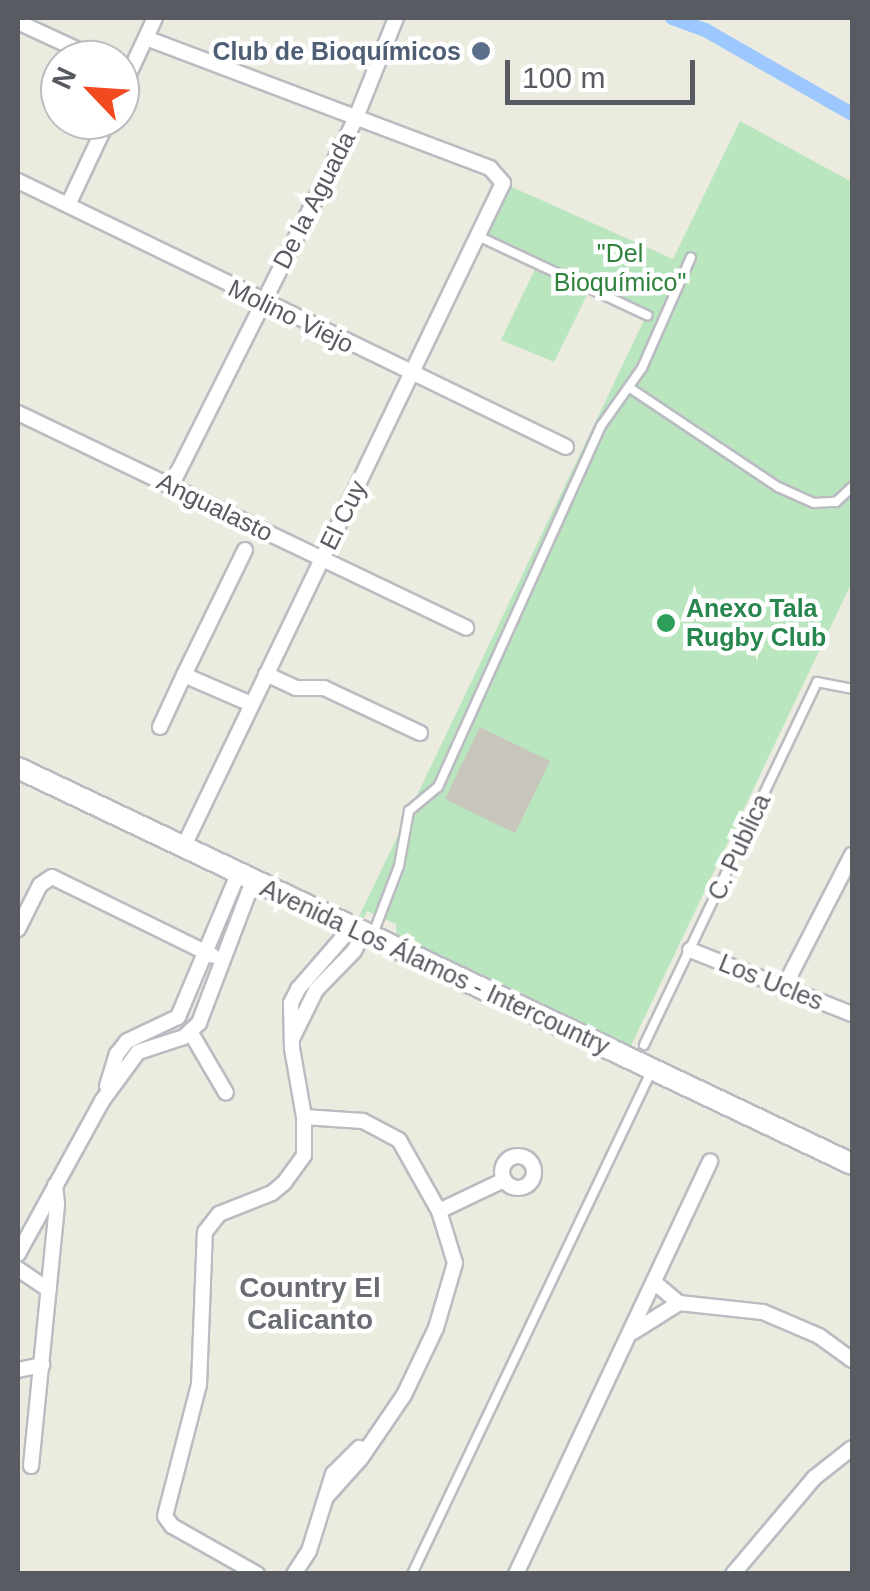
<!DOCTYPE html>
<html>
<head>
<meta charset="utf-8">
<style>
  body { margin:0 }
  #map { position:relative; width:870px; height:1591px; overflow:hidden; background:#ecebdf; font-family:Arial,sans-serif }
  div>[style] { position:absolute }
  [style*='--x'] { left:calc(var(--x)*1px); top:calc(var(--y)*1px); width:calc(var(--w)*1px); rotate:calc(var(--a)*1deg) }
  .green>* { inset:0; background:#b9e6bf }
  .canal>* { height:14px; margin:-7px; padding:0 7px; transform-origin:7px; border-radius:7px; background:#9cc8ff }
  .building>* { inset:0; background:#c7c5bc; transform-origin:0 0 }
  .roads { filter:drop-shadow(2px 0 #babcc2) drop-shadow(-2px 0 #babcc2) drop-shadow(0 2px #babcc2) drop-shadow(0 -2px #babcc2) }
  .lane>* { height:8px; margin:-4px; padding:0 4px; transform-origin:4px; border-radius:4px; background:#fff }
  .street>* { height:14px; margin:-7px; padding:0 7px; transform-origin:7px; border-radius:7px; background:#fff }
  .street>.ring { margin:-7px; padding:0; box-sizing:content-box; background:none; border:14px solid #fff; border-radius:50% }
  .secondary>* { height:20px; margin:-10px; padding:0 10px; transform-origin:10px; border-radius:10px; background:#fff }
  .dots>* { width:28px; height:28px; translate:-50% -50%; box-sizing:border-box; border:5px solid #fff; border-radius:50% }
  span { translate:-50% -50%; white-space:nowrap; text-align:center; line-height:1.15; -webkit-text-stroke:9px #fff; paint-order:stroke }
  .service-label { font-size:25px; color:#4e5e75; font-weight:700 }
  .right { translate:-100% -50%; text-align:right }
  .street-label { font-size:25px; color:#585b61 }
  .park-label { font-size:25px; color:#2e823d }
  .leisure-label { font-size:25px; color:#27864d; font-weight:700 }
  .left { translate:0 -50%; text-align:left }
  .neighbourhood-label { font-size:28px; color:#696d73; font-weight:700 }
  .frame { position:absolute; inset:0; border:20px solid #585b61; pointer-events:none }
  .north { position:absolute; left:40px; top:40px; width:100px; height:100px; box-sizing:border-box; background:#fff; border:2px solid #bcbdc0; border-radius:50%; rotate:295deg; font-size:28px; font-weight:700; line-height:40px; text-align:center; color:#585b61 }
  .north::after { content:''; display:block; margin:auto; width:35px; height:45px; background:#f24a20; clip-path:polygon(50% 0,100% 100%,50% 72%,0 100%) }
  .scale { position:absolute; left:505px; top:60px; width:190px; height:45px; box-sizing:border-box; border:5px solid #585b61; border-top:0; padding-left:12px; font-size:30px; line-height:35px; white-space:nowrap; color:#585b61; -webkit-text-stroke:8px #fff; paint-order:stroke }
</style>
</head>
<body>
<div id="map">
  <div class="green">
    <i style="clip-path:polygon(740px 121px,852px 182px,852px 582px,628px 1052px,397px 944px,396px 924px,367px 911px,361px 925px,356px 923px,646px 316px,590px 289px,554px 362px,501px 340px,537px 265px,478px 236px,503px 183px,673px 259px)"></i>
  </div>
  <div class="canal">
    <i style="--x:672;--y:18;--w:37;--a:20"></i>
    <i style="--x:707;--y:31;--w:167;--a:29.8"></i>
  </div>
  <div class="building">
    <i style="left:480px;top:727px;width:78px;height:80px;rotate:26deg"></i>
  </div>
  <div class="roads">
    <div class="lane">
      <i style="--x:478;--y:236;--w:187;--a:25.1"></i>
      <i style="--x:630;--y:388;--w:178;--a:33.8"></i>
      <i style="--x:778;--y:487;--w:39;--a:24"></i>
      <i style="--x:814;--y:503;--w:22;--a:-3"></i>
      <i style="--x:836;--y:502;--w:22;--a:-43"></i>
      <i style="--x:373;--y:934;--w:73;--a:-69.1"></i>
      <i style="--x:399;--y:866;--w:56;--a:-79.7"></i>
      <i style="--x:409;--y:811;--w:38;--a:-40"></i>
      <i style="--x:438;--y:787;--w:396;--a:-65.7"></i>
      <i style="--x:601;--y:426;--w:71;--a:-54.7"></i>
      <i style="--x:642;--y:368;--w:121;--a:-66.2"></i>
      <i style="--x:644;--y:1045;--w:402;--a:-64.5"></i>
      <i style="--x:817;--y:682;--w:36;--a:11"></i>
      <i style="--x:412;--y:1574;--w:558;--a:-64.54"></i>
    </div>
    <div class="street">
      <i style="--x:18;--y:22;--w:90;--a:24.9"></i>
      <i style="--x:146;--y:38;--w:368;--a:20.7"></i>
      <i style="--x:490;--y:168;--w:20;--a:49"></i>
      <i style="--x:503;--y:183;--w:738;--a:115.7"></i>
      <i style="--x:120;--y:93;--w:83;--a:-65"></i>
      <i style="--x:18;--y:181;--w:609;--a:25.89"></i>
      <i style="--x:68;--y:205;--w:94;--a:-64.8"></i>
      <i style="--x:18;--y:413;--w:497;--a:25.6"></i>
      <i style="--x:171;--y:486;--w:410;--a:-63.3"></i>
      <i style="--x:355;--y:120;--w:110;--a:-68.1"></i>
      <i style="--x:245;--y:550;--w:139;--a:116"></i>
      <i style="--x:184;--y:675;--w:73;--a:23.4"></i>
      <i style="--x:266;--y:674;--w:33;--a:25"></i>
      <i style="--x:296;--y:688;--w:28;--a:0"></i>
      <i style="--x:324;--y:688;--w:106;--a:25.1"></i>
      <i style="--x:160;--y:727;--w:57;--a:-65.2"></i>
      <i style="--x:18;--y:929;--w:49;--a:-63.4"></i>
      <i style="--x:40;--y:885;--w:14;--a:-34"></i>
      <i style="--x:52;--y:877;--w:179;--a:26.1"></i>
      <i style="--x:690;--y:950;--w:174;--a:21.6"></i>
      <i style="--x:783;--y:989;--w:151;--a:-62.8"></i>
      <i style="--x:191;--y:1033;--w:69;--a:59.7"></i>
      <i style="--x:293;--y:1037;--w:52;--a:-63.9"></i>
      <i style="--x:316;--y:990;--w:54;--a:-45.7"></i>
      <i style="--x:354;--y:951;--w:19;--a:-62"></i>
      <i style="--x:107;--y:1086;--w:34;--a:-73"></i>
      <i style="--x:117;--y:1054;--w:16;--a:-52"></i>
      <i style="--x:127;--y:1041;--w:56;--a:-25.2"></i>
      <i style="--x:178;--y:1017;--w:155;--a:-67.2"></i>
      <i class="ring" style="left:502px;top:1156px;width:18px;height:18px"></i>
      <i style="--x:439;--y:1211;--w:72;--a:-25.5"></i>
      <i style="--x:18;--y:1254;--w:175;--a:-61.2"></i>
      <i style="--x:102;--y:1101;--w:61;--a:-53.7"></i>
      <i style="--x:138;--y:1052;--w:48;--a:-18.1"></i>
      <i style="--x:184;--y:1037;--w:21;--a:-43"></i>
      <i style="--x:199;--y:1023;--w:152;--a:-69.2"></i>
      <i style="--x:18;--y:1269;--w:37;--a:34"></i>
      <i style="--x:679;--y:1303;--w:84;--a:6.1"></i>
      <i style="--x:763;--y:1312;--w:61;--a:23.2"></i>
      <i style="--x:819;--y:1336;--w:41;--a:36"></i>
      <i style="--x:633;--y:1332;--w:54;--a:-32.2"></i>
      <i style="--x:679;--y:1303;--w:33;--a:-140"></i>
      <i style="--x:18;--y:1370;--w:25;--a:-12"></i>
      <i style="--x:31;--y:1466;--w:263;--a:-84.3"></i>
      <i style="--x:57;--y:1204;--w:19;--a:-96"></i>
      <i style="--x:327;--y:1496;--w:51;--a:-48.2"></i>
      <i style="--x:361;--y:1458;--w:76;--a:-55.7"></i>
      <i style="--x:404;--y:1395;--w:74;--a:-64.5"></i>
      <i style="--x:436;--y:1328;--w:68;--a:-73.7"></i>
      <i style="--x:455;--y:1263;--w:54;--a:-107.1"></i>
      <i style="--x:439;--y:1211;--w:81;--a:-119.4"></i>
      <i style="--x:399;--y:1140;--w:41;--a:-152.2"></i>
      <i style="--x:363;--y:1121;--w:59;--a:-176.1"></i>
      <i style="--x:304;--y:1117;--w:70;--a:-99.9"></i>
      <i style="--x:292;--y:1048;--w:45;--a:-91.3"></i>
      <i style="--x:291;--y:1003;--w:16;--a:-63"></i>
      <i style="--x:298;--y:989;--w:81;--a:-49"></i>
      <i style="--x:257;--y:1574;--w:98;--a:-150.5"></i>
      <i style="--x:172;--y:1526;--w:12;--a:-125"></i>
      <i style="--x:165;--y:1516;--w:135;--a:-75.5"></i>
      <i style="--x:199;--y:1385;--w:153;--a:-87.8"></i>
      <i style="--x:205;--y:1232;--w:23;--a:-52"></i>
      <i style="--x:219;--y:1214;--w:57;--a:-21.6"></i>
      <i style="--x:272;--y:1193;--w:16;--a:-40"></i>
      <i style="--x:284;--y:1183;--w:34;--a:-54"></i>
      <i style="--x:304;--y:1155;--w:38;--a:-90"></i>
      <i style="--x:294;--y:1574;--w:27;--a:-57"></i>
      <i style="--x:309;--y:1551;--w:81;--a:-72.7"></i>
      <i style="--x:333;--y:1474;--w:37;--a:-45"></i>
      <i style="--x:516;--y:1574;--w:456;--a:-64.8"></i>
      <i style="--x:733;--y:1574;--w:126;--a:-49.8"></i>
      <i style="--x:814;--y:1478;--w:48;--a:-38.3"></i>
    </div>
    <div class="secondary">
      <i style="--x:18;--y:768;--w:923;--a:25.4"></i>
    </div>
  </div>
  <div class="dots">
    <i style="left:481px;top:51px;background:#5c6f8a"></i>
    <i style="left:666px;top:623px;background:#2e9e5b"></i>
  </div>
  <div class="service-label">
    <span class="right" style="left:461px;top:51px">Club de Bioquímicos</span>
  </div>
  <div class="street-label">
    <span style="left:314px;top:200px;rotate:-63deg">De la Aguada</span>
    <span style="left:291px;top:316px;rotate:26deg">Molino Viejo</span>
    <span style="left:215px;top:507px;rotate:26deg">Angualasto</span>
    <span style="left:343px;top:515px;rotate:-64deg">El Cuy</span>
    <span style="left:739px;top:847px;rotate:-65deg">C. Publica</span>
    <span style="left:435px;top:967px;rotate:25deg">Avenida Los Álamos - Intercountry</span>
    <span style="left:771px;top:982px;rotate:22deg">Los Ucles</span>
  </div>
  <div class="park-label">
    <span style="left:620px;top:268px">"Del<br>Bioquímico"</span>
  </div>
  <div class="leisure-label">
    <span class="left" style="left:686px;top:623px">Anexo Tala<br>Rugby Club</span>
  </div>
  <div class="neighbourhood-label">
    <span style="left:310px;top:1304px">Country El<br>Calicanto</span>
  </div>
  <div class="frame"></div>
  <div class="north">N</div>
  <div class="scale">100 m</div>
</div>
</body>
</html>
